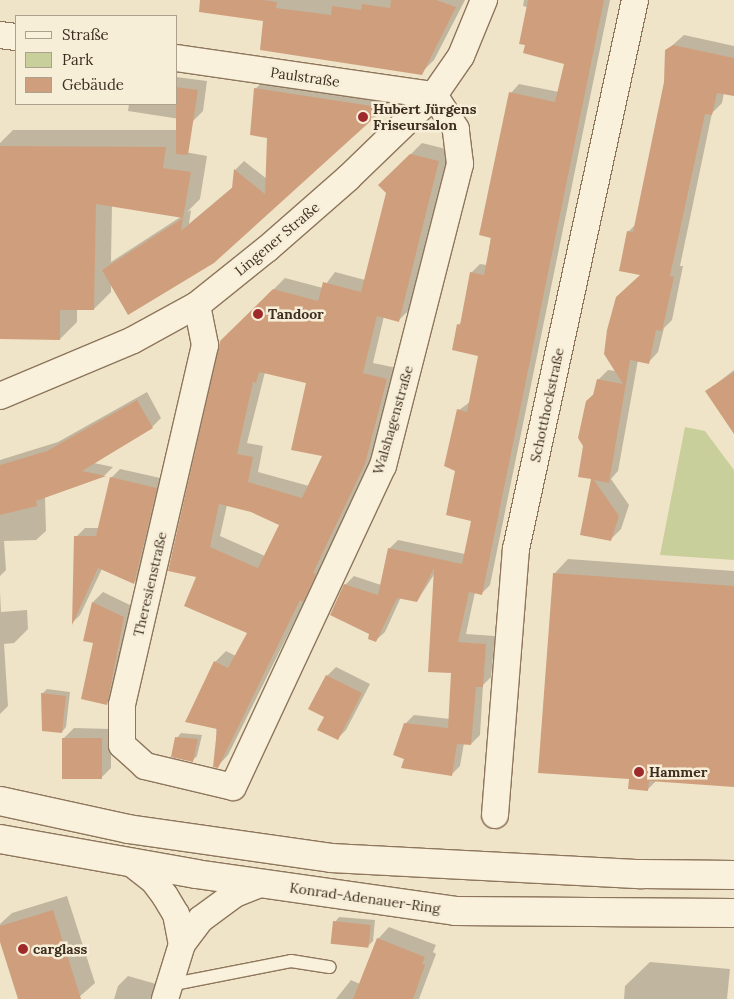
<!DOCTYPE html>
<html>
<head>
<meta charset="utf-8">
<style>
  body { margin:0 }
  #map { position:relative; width:734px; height:999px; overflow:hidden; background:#f0e4c8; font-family:Lora,serif }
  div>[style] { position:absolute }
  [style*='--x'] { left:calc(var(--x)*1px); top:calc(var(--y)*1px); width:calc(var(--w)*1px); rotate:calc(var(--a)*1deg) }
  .green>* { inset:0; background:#c9cf9b }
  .shadow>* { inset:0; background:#0003 }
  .building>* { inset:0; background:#cf9f7d; transform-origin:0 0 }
  .roads { filter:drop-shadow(1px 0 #8d765c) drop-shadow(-1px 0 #8d765c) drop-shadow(0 1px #8d765c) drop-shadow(0 -1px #8d765c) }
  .service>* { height:12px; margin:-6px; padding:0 6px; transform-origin:6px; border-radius:6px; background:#faf1dc }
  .minor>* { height:26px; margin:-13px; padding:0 13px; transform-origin:13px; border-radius:13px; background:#faf1dc }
  .secondary>* { height:28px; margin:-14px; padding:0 14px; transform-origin:14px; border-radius:14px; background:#faf1dc }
  .dots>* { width:14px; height:14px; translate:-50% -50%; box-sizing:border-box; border:2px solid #f7eed8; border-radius:50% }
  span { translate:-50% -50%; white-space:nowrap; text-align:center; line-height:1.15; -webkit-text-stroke:5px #f7eed8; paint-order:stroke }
  .street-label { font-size:14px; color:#3d2e20 }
  .poi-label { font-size:14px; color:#3d2e20; font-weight:700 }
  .left { translate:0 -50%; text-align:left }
  .legend { position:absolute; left:15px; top:15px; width:162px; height:90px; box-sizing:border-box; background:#f7eed8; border:1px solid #ada18e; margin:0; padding:6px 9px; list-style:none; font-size:15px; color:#3d2e20 }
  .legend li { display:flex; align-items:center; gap:10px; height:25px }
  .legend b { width:25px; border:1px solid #ada18e }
</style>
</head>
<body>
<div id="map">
  <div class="green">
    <i style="clip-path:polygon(685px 427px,705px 431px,734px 470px,734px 560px,660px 555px)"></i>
  </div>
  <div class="shadow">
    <i style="clip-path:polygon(228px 0,465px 0,434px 60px,421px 73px,264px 20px)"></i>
    <i style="clip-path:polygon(524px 0,610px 0,490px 585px,481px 594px,475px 592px,466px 634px,495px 636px,491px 677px,483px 685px,480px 735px,471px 744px,464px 743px,460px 766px,452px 774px,405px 758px,405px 724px,414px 715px,450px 719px,453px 672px,435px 573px,417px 601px,401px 597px,385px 632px,376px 640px,345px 585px,354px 576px,381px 585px,389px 549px,398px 540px,465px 554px,472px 520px,456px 470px,459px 410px,470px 402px,480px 355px,458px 325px,462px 322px,471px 273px,480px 264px,487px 265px,511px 93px,519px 84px,559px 92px,565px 63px,527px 7px,523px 6px)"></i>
    <i style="clip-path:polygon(684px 35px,734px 46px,734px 95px,724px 93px,722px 103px,712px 113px,680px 266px,683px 266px,672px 320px,664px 328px,658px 352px,648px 363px,638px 360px,618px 471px,611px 479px,629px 505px,621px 529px,611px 539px,584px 446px,587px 401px,595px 393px,598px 380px,608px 370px,616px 371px,642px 274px,628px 232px,636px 224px,665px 82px,666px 51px)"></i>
    <i style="clip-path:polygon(176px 77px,207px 81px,203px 111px,193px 121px,128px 111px,129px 104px,176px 104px)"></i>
    <i style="clip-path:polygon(evenodd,265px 80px,393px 99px,214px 262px,111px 283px,111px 292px,94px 309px,77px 309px,77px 322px,60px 339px,0 334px,0 143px,13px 130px,182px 130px,179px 151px,207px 156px,200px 199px,187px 212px,191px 210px,189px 224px,234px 186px,235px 170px,244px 161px,267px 179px,268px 137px,255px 89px,265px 80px,112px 205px,182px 216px,111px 262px,112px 205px)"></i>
    <i style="clip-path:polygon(evenodd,422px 143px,450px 150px,410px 309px,399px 320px,384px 316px,373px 363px,397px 368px,376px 451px,323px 562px,326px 563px,314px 590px,306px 598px,228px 755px,217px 767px,215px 662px,226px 651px,236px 656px,248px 633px,198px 576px,221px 342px,285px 278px,323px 288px,335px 272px,365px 280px,387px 193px,380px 185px,422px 143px,265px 372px,308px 382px,324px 455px,309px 486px,258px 472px,263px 446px,247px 443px,265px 372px,422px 143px,227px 505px,251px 511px,280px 524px,265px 556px,220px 536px,227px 505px)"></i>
    <i style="clip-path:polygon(734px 370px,734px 433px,707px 391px)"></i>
    <i style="clip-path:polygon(147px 392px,161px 418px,152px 427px,94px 463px,113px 467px,105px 475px,45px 496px,46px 531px,36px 540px,4px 541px,6px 570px,0 576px,0 460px,58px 442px)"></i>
    <i style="clip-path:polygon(120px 469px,165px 479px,143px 574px,134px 583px,102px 569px,80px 615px,73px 622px,76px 537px,85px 528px,99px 528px,111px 478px)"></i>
    <i style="clip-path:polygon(568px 559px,734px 571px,734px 786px,657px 780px,648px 789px,630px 778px,554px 574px)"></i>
    <i style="clip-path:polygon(0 591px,1px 612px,27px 610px,28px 629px,14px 643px,4px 644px,8px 706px,0 714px)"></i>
    <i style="clip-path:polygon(103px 592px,134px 607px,117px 693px,107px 703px,95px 642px,84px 640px,93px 602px)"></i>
    <i style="clip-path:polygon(336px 667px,370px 684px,346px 730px,337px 739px,327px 676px)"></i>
    <i style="clip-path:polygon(47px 689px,70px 692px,66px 727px,62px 732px,42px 694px)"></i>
    <i style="clip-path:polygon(74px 728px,111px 729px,111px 768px,101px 778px,64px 738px)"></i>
    <i style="clip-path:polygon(181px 733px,202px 735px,197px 756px,192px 761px,177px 738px)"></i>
    <i style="clip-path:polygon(67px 896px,95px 983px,77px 999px,19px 999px,0 938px,0 924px,12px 913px)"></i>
    <i style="clip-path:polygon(339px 917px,375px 920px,373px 941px,368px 946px,335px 922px)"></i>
    <i style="clip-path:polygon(389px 927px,436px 945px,433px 952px,436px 954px,419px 999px,336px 999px,351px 980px,360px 984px,378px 939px)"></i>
    <i style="clip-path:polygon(650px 962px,730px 969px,727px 999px,624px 999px,625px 986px)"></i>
    <i style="clip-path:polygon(128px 976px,156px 984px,152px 999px,114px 999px,118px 986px)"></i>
  </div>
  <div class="building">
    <i style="clip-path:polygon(200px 0,263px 0,277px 2px,276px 8px,331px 15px,332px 6px,361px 10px,362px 4px,390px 8px,391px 0,436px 0,456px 7px,422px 75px,260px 50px,263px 21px,199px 12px)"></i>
    <i style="clip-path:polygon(528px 0,604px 0,482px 595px,469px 592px,458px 642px,486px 644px,483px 687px,476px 687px,471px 745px,457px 744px,452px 776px,401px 768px,404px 759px,393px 755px,404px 723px,448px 728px,451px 673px,428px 672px,434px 568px,417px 602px,397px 598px,376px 642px,368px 639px,369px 634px,330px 615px,344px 584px,378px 595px,388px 548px,462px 564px,471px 521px,446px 515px,455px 471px,444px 466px,457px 409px,467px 412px,478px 356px,452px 350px,457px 324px,460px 325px,470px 272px,484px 275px,491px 238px,479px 235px,509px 92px,555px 102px,564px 64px,523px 53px,525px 45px,519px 44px)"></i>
    <i style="clip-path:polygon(673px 45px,734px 58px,734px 96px,717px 93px,712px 115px,705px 114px,670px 276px,674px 277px,662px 331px,656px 330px,649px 364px,630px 360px,609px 483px,594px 480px,619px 516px,611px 541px,580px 535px,591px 479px,578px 477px,583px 446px,578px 438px,586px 401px,593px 395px,597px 379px,623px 384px,604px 354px,607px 330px,616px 297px,640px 275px,619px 271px,627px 231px,633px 232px,664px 82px,665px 50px)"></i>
    <i style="clip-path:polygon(176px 87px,198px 90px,188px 155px,176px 154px)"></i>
    <i style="clip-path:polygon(254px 88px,385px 108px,214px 263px,128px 315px,102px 270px,183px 218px,181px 231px,232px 188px,234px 169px,265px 194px,267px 138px,250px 135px)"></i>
    <i style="clip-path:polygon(0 146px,166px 147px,163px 168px,191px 172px,183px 218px,96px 204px,94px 310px,60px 310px,60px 340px,0 339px)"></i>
    <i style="clip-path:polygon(evenodd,410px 154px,439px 161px,399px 322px,377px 316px,363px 373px,387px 379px,365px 464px,313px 573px,316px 574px,303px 602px,300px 600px,218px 768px,213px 767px,217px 729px,185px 722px,214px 661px,228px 668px,247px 633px,184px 606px,196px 577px,168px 571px,220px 341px,273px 289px,318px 301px,323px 282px,361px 292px,386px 193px,378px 185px,410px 154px,259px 372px,306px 383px,291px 450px,322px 456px,302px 498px,248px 482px,253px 457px,237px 454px,253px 382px,256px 383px,259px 372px,410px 154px,219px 504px,251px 512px,279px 525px,258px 568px,210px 547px,219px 504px)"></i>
    <i style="clip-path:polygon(734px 372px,734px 434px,705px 391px)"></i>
    <i style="clip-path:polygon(137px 400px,153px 428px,82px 471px,106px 476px,36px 501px,37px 506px,0 515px,0 465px,47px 451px)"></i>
    <i style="clip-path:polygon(110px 477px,157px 488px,134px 584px,98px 568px,72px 625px,74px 536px,96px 536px)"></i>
    <i style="clip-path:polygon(553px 573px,734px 586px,734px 787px,649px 781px,648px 791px,628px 789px,629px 779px,538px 773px)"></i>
    <i style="clip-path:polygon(92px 602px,124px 617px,107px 705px,81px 699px,93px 643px,83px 641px)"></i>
    <i style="clip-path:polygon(326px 675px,362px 693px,338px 740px,317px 730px,324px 717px,308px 709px)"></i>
    <i style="clip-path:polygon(41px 693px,66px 696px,62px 733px,42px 731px)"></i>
    <i style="clip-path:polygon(175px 737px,198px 739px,193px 762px,171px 757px)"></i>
    <i style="left:62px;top:738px;width:40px;height:41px"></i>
    <i style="clip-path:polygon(53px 910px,81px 999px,18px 999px,0 942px,0 926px)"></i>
    <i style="left:333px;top:921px;width:38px;height:23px;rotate:6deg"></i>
    <i style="clip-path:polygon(377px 938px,425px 957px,422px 964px,425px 965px,413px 999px,353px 999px)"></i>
  </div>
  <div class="roads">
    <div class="service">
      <i style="--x:169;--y:985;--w:124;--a:-11.1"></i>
      <i style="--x:291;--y:961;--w:39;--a:9"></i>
    </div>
    <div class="minor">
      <i style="--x:0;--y:35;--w:16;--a:7"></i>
      <i style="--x:176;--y:58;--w:261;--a:8.2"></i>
      <i style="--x:197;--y:305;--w:41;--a:78.7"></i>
      <i style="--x:205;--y:345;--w:369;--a:103"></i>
      <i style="--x:122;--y:705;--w:40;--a:90"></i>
      <i style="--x:122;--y:745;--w:31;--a:42"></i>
      <i style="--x:145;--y:766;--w:90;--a:13.4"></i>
      <i style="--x:233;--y:787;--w:354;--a:-65"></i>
      <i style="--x:383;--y:466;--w:312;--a:-75.7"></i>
      <i style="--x:460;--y:164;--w:35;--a:-97"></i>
      <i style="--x:456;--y:129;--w:40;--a:-122.9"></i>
      <i style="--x:0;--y:396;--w:144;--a:-22.8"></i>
      <i style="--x:133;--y:340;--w:73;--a:-28.7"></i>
      <i style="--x:197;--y:305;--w:90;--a:-38.7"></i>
      <i style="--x:267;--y:249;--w:108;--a:-41.2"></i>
      <i style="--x:348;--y:178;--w:120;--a:-44"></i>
      <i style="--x:434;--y:95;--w:47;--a:-55.3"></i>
      <i style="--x:461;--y:56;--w:61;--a:-67.7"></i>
      <i style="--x:495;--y:815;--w:267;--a:-85.5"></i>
      <i style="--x:516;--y:549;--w:562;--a:-77.77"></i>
      <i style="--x:131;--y:863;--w:28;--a:38"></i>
      <i style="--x:153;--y:880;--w:20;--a:53"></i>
      <i style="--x:165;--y:896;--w:21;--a:59"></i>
      <i style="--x:176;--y:914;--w:31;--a:79"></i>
      <i style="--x:165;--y:999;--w:58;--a:-72.8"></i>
      <i style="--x:182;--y:944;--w:31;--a:-53"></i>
      <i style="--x:201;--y:919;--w:42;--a:-36.3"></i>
      <i style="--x:235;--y:894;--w:27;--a:-22"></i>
    </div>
    <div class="secondary">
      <i style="--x:0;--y:801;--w:131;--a:12.3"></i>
      <i style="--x:128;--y:829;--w:205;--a:8.1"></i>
      <i style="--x:331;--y:858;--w:310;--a:3"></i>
      <i style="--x:641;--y:874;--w:93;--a:0.6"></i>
      <i style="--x:0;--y:839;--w:199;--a:10.1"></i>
      <i style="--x:196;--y:874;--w:262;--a:8.1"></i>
      <i style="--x:455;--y:911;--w:279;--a:0.4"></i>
    </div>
  </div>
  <div class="dots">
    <i style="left:363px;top:117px;background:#9e2a2b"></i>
    <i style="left:258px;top:314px;background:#9e2a2b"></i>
    <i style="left:639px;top:772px;background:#9e2a2b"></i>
    <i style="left:23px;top:949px;background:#9e2a2b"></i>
  </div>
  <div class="street-label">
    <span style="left:305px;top:77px;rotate:8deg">Paulstraße</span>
    <span style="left:277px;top:239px;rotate:-40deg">Lingener Straße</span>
    <span style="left:547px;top:405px;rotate:-78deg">Schotthockstraße</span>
    <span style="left:393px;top:420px;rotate:-74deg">Walshagenstraße</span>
    <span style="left:150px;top:584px;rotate:-77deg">Theresienstraße</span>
    <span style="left:365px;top:898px;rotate:8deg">Konrad-Adenauer-Ring</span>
  </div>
  <div class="poi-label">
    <span class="left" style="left:373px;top:117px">Hubert Jürgens<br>Friseursalon</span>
    <span class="left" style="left:268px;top:314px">Tandoor</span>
    <span class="left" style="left:649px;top:772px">Hammer</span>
    <span class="left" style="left:33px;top:949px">carglass</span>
  </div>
  <ul class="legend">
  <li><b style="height:6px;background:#faf1dc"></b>Straße</li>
  <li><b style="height:14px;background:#c9cf9b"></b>Park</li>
  <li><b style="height:14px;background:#cf9f7d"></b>Gebäude</li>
  </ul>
</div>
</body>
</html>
